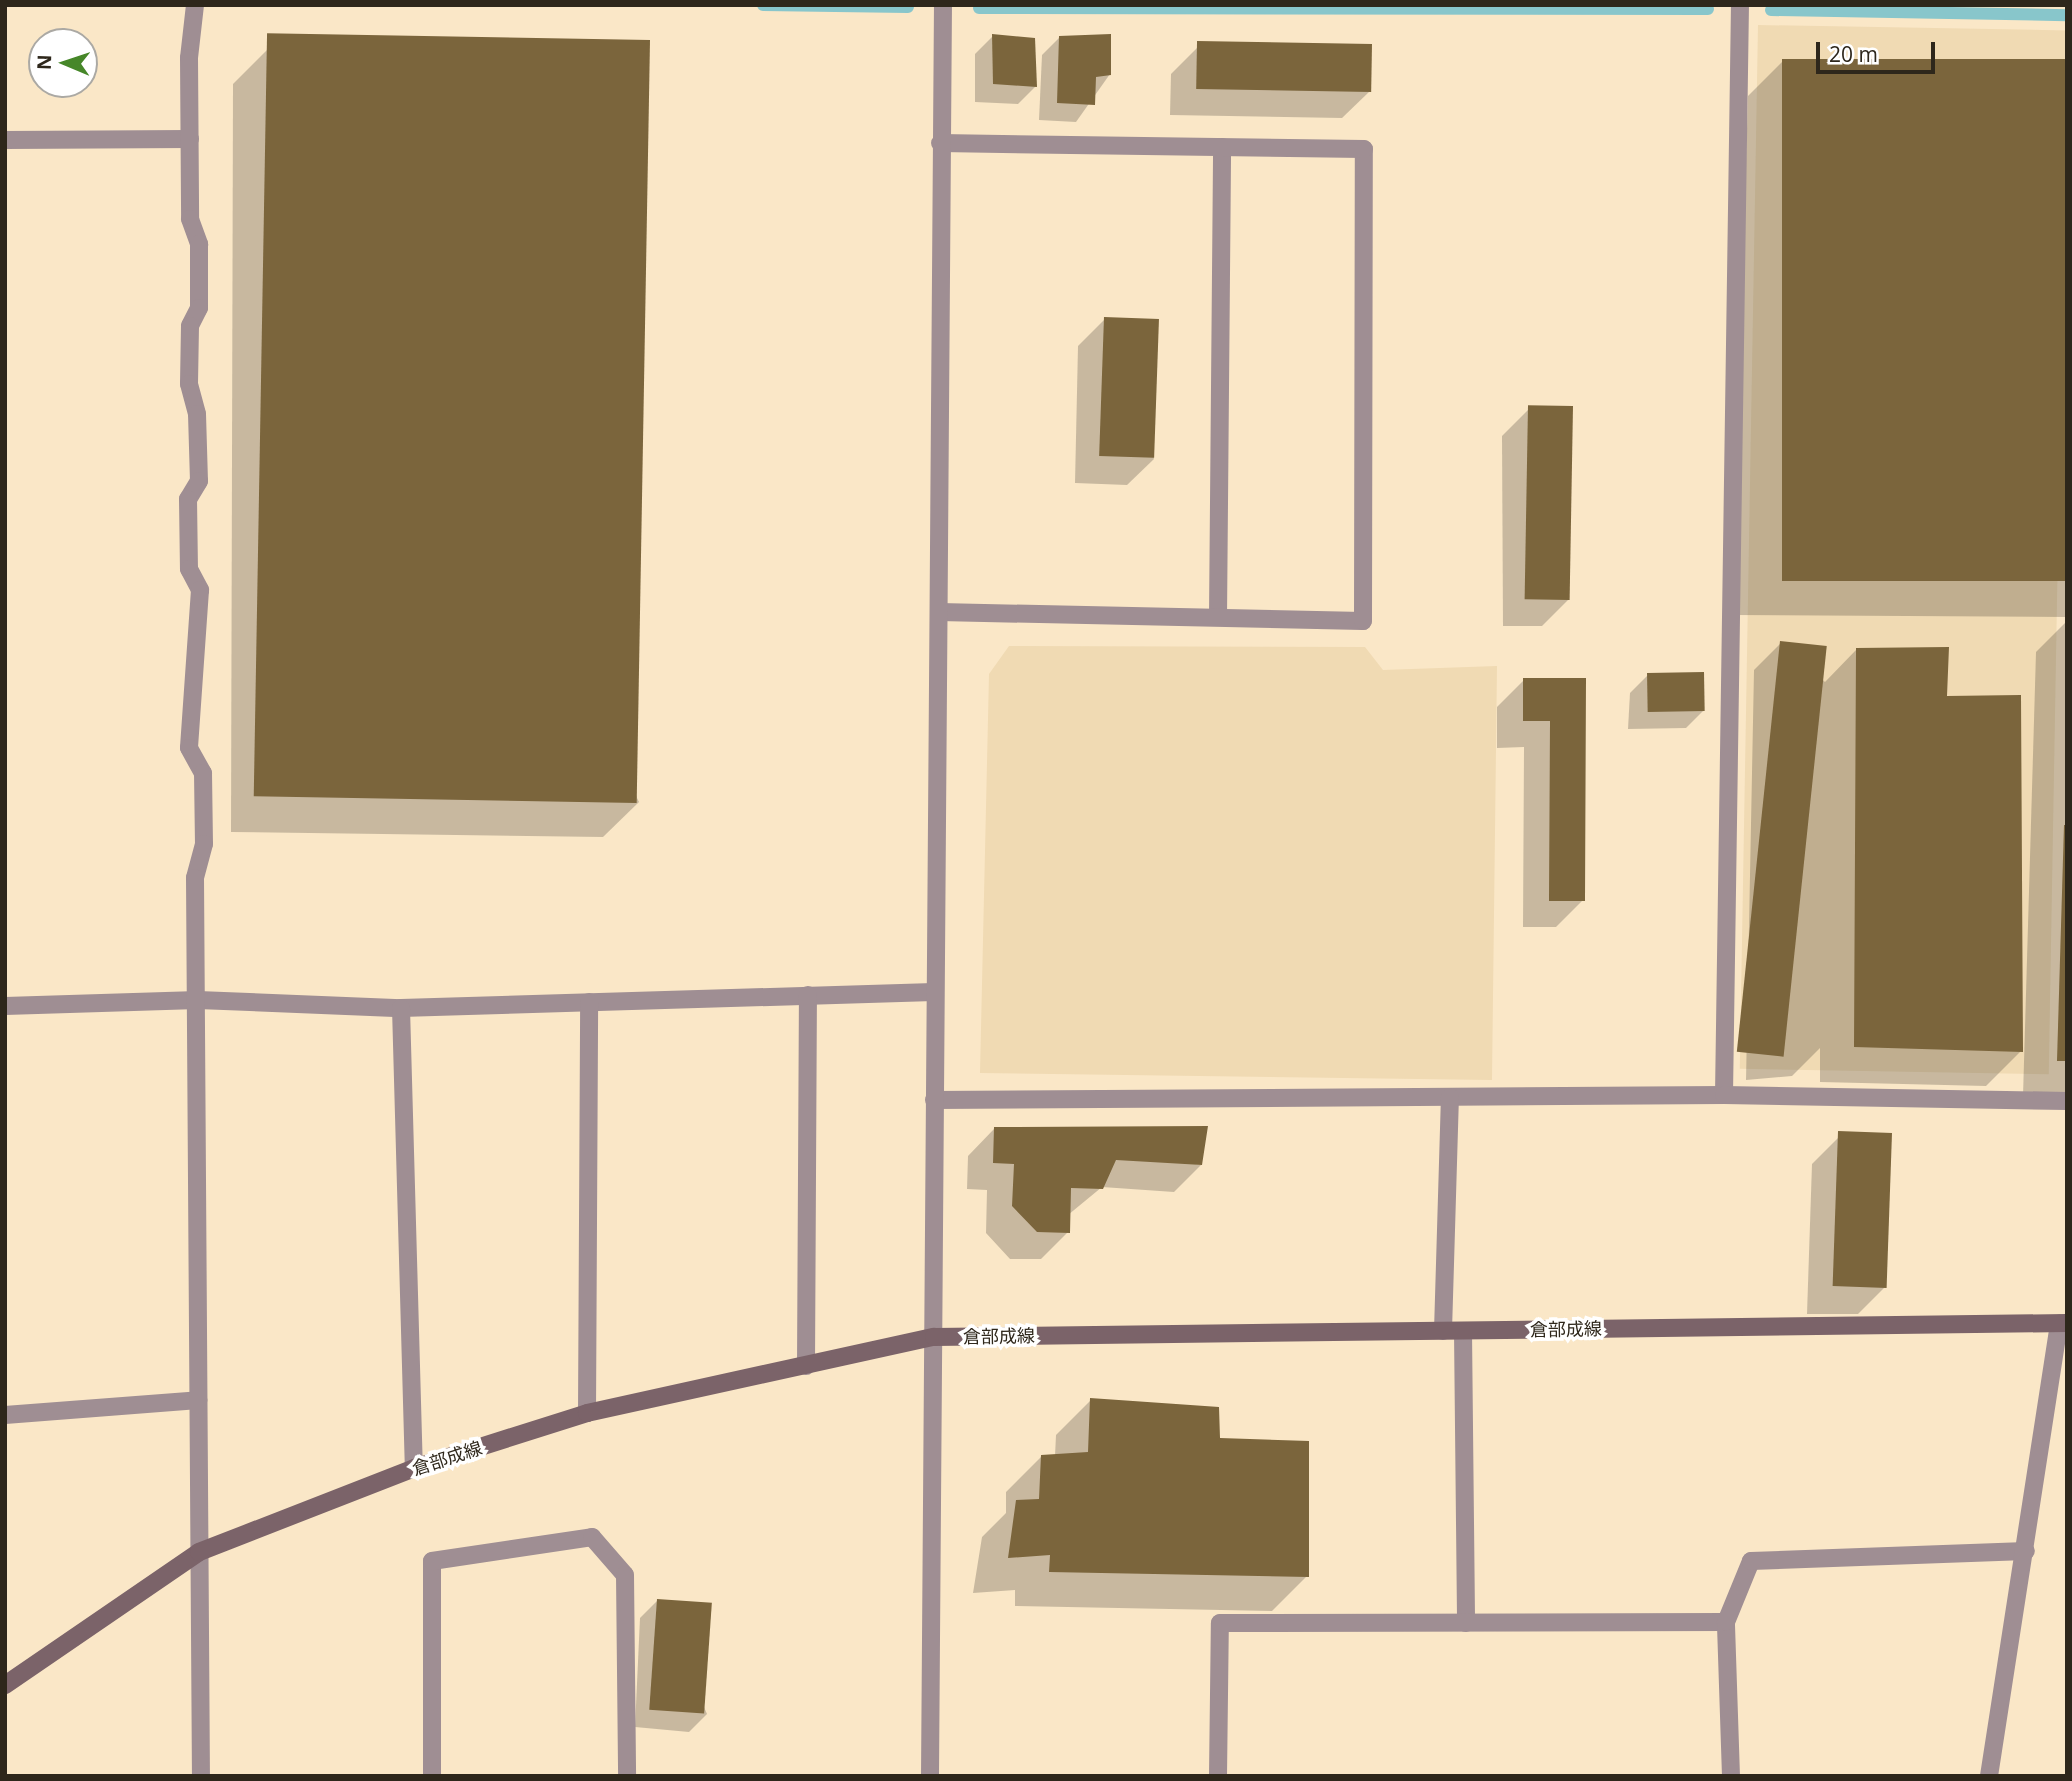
<!DOCTYPE html>
<html>
<head>
<meta charset="utf-8">
<style>
  body { margin:0 }
  #map { position:relative; width:2072px; height:1781px; overflow:hidden; background:#fae7c7; font-family:"Open Sans","Noto Sans JP",sans-serif }
  div>[style] { position:absolute }
  [style*='--x'] { left:calc(var(--x)*1px); top:calc(var(--y)*1px); width:calc(var(--w)*1px); rotate:calc(var(--a)*1deg) }
  .built>* { inset:0; background:#f0dab3; transform-origin:0 0 }
  .shadow>* { inset:0; background:#0003 }
  .stream>* { height:12px; margin:-6px; padding:0 6px; transform-origin:6px; border-radius:6px; background:#88c6cb }
  .building>* { inset:0; background:#7b653c; transform-origin:0 0 }
  .minor>* { height:18px; margin:-9px; padding:0 9px; transform-origin:9px; border-radius:9px; background:#9f8e93 }
  .tertiary>* { height:18px; margin:-9px; padding:0 9px; transform-origin:9px; border-radius:9px; background:#9f8e93 }
  .secondary>* { height:18px; margin:-9px; padding:0 9px; transform-origin:9px; border-radius:9px; background:#7b6369 }
  span { translate:-50% -50%; white-space:nowrap; text-align:center; line-height:1.15; -webkit-text-stroke:7px #fff; paint-order:stroke }
  .street-label { font-size:18px; color:#2e271b }
  .frame { position:absolute; inset:0; border:7px solid #2e271b; pointer-events:none }
  .north { position:absolute; left:28px; top:28px; width:70px; height:70px; box-sizing:border-box; background:#fff; border:2px solid #aba9a4; border-radius:50%; rotate:272deg; font-size:19px; font-weight:700; line-height:28px; text-align:center; color:#2e271b }
  .north::after { content:''; display:block; margin:auto; width:24px; height:32px; background:#468729; clip-path:polygon(50% 0,100% 100%,50% 72%,0 100%) }
  .scale { position:absolute; left:1816px; top:42px; width:119px; height:32px; box-sizing:border-box; border:4px solid #2e271b; border-top:0; padding-left:9px; font-size:21px; line-height:24px; white-space:nowrap; color:#2e271b; -webkit-text-stroke:5px #fff; paint-order:stroke }
</style>
</head>
<body>
<div id="map">
  <div class="built">
    <i style="left:1758px;top:25px;width:309px;height:1044px;rotate:1deg"></i>
    <i style="clip-path:polygon(1009px 646px,1365px 647px,1383px 670px,1497px 666px,1492px 1080px,980px 1073px,989px 674px)"></i>
  </div>
  <div class="shadow">
    <i style="clip-path:polygon(993px 36px,1036px 86px,1018px 104px,975px 102px,975px 54px)"></i>
    <i style="clip-path:polygon(1060px 37px,1110px 74px,1076px 122px,1039px 120px,1042px 55px)"></i>
    <i style="clip-path:polygon(1197px 48px,1369px 92px,1342px 118px,1170px 115px,1171px 74px)"></i>
    <i style="clip-path:polygon(268px 49px,639px 802px,603px 837px,231px 832px,233px 84px)"></i>
    <i style="clip-path:polygon(1783px 61px,2067px 61px,2067px 617px,1732px 615px,1748px 96px)"></i>
    <i style="clip-path:polygon(1105px 319px,1154px 459px,1127px 485px,1075px 483px,1078px 346px)"></i>
    <i style="clip-path:polygon(1529px 409px,1569px 599px,1542px 626px,1503px 626px,1502px 436px)"></i>
    <i style="clip-path:polygon(2067px 621px,2067px 1096px,2023px 1096px,2036px 652px)"></i>
    <i style="clip-path:polygon(1781px 643px,1825px 682px,1856px 650px,1945px 697px,2023px 1049px,1986px 1086px,1820px 1082px,1820px 1048px,1792px 1076px,1746px 1080px,1754px 670px)"></i>
    <i style="clip-path:polygon(1648px 675px,1704px 710px,1686px 728px,1628px 729px,1630px 693px)"></i>
    <i style="clip-path:polygon(1524px 680px,1584px 680px,1583px 900px,1556px 927px,1523px 927px,1524px 747px,1497px 748px,1497px 707px)"></i>
    <i style="clip-path:polygon(994px 1129px,1201px 1165px,1174px 1192px,1102px 1187px,1068px 1215px,1068px 1232px,1041px 1259px,1010px 1259px,986px 1233px,987px 1190px,967px 1189px,968px 1156px)"></i>
    <i style="clip-path:polygon(1839px 1137px,1885px 1287px,1858px 1314px,1807px 1314px,1812px 1164px)"></i>
    <i style="clip-path:polygon(1091px 1400px,1307px 1576px,1272px 1611px,1015px 1606px,1015px 1590px,973px 1593px,982px 1537px,1006px 1513px,1006px 1492px,1042px 1456px,1055px 1456px,1056px 1435px)"></i>
    <i style="clip-path:polygon(658px 1600px,707px 1714px,689px 1732px,635px 1727px,640px 1618px)"></i>
  </div>
  <div class="stream">
    <i style="--x:763;--y:5;--w:145;--a:0.8"></i>
    <i style="--x:979;--y:8;--w:729;--a:0.08"></i>
    <i style="--x:1771;--y:10;--w:296;--a:1"></i>
  </div>
  <div class="building">
    <i style="clip-path:polygon(992px 34px,1035px 38px,1037px 87px,993px 84px)"></i>
    <i style="clip-path:polygon(1111px 34px,1111px 75px,1096px 77px,1095px 105px,1057px 103px,1059px 36px)"></i>
    <i style="left:650px;top:40px;width:763px;height:383px;rotate:91deg"></i>
    <i style="left:1372px;top:44px;width:48px;height:175px;rotate:91deg"></i>
    <i style="left:1782px;top:59px;width:285px;height:522px"></i>
    <i style="left:1104px;top:317px;width:55px;height:139px;rotate:2deg"></i>
    <i style="left:1573px;top:406px;width:194px;height:45px;rotate:91deg"></i>
    <i style="left:1780px;top:641px;width:47px;height:413px;rotate:6deg"></i>
    <i style="clip-path:polygon(1949px 647px,1947px 696px,2021px 695px,2023px 1052px,1854px 1047px,1856px 648px)"></i>
    <i style="left:1704px;top:672px;width:39px;height:57px;rotate:89deg"></i>
    <i style="clip-path:polygon(1523px 678px,1586px 678px,1585px 901px,1549px 901px,1550px 721px,1523px 721px)"></i>
    <i style="clip-path:polygon(2064px 825px,2067px 825px,2067px 1061px,2057px 1061px)"></i>
    <i style="clip-path:polygon(1208px 1126px,1202px 1165px,1116px 1160px,1103px 1189px,1071px 1188px,1070px 1233px,1037px 1232px,1012px 1206px,1014px 1164px,993px 1163px,994px 1127px)"></i>
    <i style="left:1892px;top:1133px;width:155px;height:54px;rotate:92deg"></i>
    <i style="clip-path:polygon(1090px 1398px,1219px 1407px,1220px 1438px,1309px 1441px,1309px 1577px,1049px 1572px,1050px 1555px,1008px 1558px,1016px 1500px,1039px 1499px,1041px 1455px,1088px 1452px)"></i>
    <i style="left:657px;top:1599px;width:55px;height:111px;rotate:4deg"></i>
  </div>
  <div class="minor">
    <i style="--x:5;--y:140;--w:185;--a:-0.3"></i>
    <i style="--x:1218;--y:617;--w:470;--a:-89.5"></i>
    <i style="--x:5;--y:1006;--w:193;--a:-1.8"></i>
    <i style="--x:198;--y:1000;--w:203;--a:2.3"></i>
    <i style="--x:401;--y:1008;--w:533;--a:-1.72"></i>
    <i style="--x:401;--y:1008;--w:460;--a:88.4"></i>
    <i style="--x:1724;--y:1095;--w:1090;--a:-89.16"></i>
    <i style="--x:934;--y:1100;--w:790;--a:-0.36"></i>
    <i style="--x:1724;--y:1095;--w:343;--a:1"></i>
    <i style="--x:1443;--y:1331;--w:234;--a:-88.3"></i>
    <i style="--x:1463;--y:1331;--w:292;--a:89.4"></i>
    <i style="--x:806;--y:1366;--w:371;--a:-89.7"></i>
    <i style="--x:587;--y:1413;--w:411;--a:-89.7"></i>
    <i style="--x:5;--y:1415;--w:194;--a:-4.4"></i>
    <i style="--x:432;--y:1776;--w:215;--a:-90"></i>
    <i style="--x:432;--y:1561;--w:162;--a:-8.5"></i>
    <i style="--x:592;--y:1537;--w:50;--a:49"></i>
    <i style="--x:625;--y:1575;--w:201;--a:89.4"></i>
    <i style="--x:1218;--y:1776;--w:153;--a:-89.3"></i>
    <i style="--x:1220;--y:1623;--w:506;--a:-0.11"></i>
    <i style="--x:1731;--y:1776;--w:154;--a:-91.9"></i>
    <i style="--x:1726;--y:1622;--w:66;--a:-67.7"></i>
    <i style="--x:1751;--y:1561;--w:275;--a:-2.1"></i>
    <i style="--x:1989;--y:1776;--w:458;--a:-81.2"></i>
  </div>
  <div class="tertiary">
    <i style="--x:195;--y:5;--w:53;--a:96.5"></i>
    <i style="--x:189;--y:58;--w:161;--a:89.6"></i>
    <i style="--x:190;--y:219;--w:27;--a:70"></i>
    <i style="--x:199;--y:244;--w:64;--a:90"></i>
    <i style="--x:199;--y:308;--w:20;--a:117"></i>
    <i style="--x:190;--y:326;--w:58;--a:91"></i>
    <i style="--x:189;--y:384;--w:31;--a:75"></i>
    <i style="--x:197;--y:414;--w:67;--a:88.3"></i>
    <i style="--x:199;--y:481;--w:21;--a:121"></i>
    <i style="--x:188;--y:499;--w:70;--a:89.2"></i>
    <i style="--x:189;--y:569;--w:24;--a:62"></i>
    <i style="--x:200;--y:590;--w:158;--a:94"></i>
    <i style="--x:189;--y:748;--w:29;--a:61"></i>
    <i style="--x:203;--y:773;--w:71;--a:89.2"></i>
    <i style="--x:204;--y:844;--w:35;--a:105"></i>
    <i style="--x:195;--y:878;--w:898;--a:89.62"></i>
    <i style="--x:939;--y:612;--w:424;--a:1.2"></i>
    <i style="--x:1363;--y:621;--w:472;--a:-89.9"></i>
    <i style="--x:1364;--y:149;--w:424;--a:-179.2"></i>
    <i style="--x:930;--y:1776;--w:1771;--a:-89.58"></i>
  </div>
  <div class="secondary">
    <i style="--x:5;--y:1685;--w:235;--a:-34.4"></i>
    <i style="--x:199;--y:1552;--w:231;--a:-21.3"></i>
    <i style="--x:414;--y:1468;--w:182;--a:-17.6"></i>
    <i style="--x:587;--y:1413;--w:355;--a:-12.4"></i>
    <i style="--x:934;--y:1337;--w:1133;--a:-0.71"></i>
  </div>
  <div class="street-label">
    <span style="left:1566px;top:1329px;rotate:-1deg">倉部成線</span>
    <span style="left:999px;top:1336px;rotate:-1deg">倉部成線</span>
    <span style="left:447px;top:1458px;rotate:-18deg">倉部成線</span>
  </div>
  <div class="frame"></div>
  <div class="north">N</div>
  <div class="scale">20 m</div>
</div>
</body>
</html>
